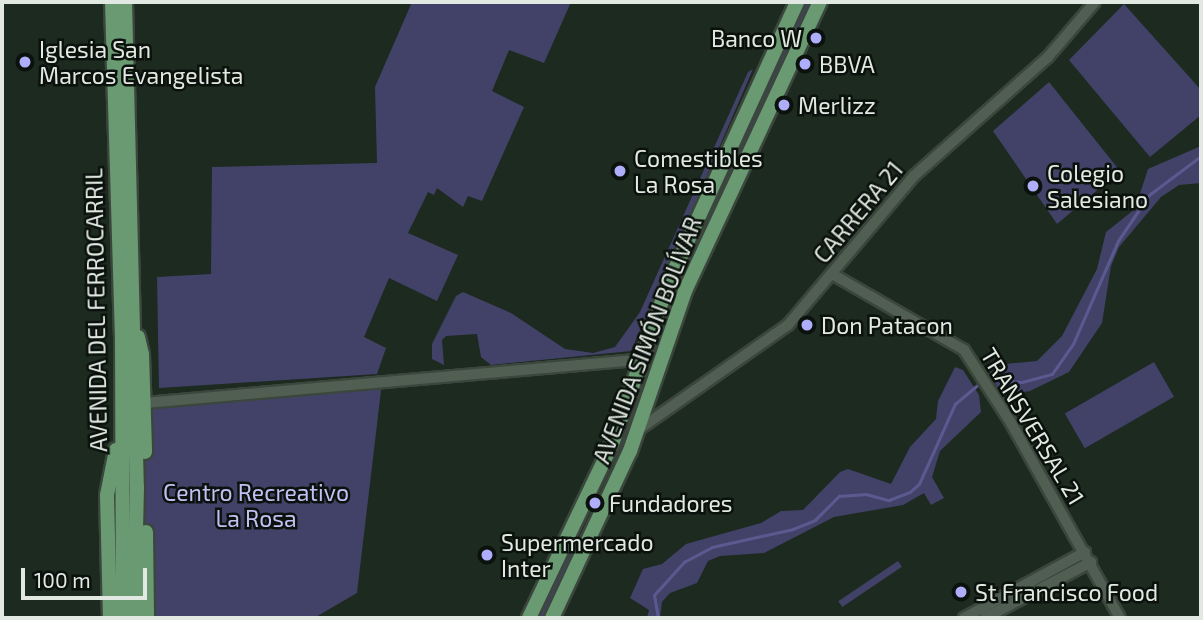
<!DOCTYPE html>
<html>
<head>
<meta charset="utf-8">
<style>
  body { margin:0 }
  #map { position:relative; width:1203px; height:620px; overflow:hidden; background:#1d2a1f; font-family:"Exo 2",sans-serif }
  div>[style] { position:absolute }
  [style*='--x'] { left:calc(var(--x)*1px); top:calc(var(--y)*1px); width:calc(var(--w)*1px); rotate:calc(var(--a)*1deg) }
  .green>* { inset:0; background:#424269; transform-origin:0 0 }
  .stream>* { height:2.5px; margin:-1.25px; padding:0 1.25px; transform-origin:1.25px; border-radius:1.25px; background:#5b5a90 }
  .roads { filter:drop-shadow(2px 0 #3b463d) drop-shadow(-2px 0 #3b463d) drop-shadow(0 2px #3b463d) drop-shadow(0 -2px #3b463d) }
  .minor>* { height:10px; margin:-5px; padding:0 5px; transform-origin:5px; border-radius:5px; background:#515f53 }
  .major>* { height:14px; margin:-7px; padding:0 7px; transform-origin:7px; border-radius:7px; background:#6a9a72 }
  .dots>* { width:19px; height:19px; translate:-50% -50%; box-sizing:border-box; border:4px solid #0b110c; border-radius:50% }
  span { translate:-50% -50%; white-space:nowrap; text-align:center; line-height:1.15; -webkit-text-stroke:5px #0b110c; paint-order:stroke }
  .poi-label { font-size:23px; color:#e1e9e2 }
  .right { translate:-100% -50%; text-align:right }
  .left { translate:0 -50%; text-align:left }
  .street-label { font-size:23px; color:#e1e9e2 }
  .park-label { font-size:23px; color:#c0c1f3 }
  .frame { position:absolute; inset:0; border:4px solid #e1e9e2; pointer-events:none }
  .scale { position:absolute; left:21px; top:568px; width:126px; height:32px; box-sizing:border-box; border:4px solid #e1e9e2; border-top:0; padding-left:9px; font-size:21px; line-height:24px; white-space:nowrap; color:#e1e9e2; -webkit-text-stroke:5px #0b110c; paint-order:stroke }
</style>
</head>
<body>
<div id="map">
  <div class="green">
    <i style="clip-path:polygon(412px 2px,571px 2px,544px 63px,509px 50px,492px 91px,524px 107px,482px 201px,468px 196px,463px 207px,437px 188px,434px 195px,428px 192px,408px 233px,458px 255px,437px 301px,389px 278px,364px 337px,386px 348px,377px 374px,159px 388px,157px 277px,211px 274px,212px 167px,377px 163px,375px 87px)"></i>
    <i style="clip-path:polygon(803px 2px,813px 2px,625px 449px,617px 446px,673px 286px)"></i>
    <i style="clip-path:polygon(1124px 4px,1201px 90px,1201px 115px,1150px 157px,1069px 60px)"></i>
    <i style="clip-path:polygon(753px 69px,631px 351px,491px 365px,481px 357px,477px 334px,446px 336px,442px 340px,444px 365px,432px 359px,432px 344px,456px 296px,463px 292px,511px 313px,565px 349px,593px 353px,615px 347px,640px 312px,748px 72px)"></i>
    <i style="clip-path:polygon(1049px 82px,1120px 171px,1057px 224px,993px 131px)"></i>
    <i style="clip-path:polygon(1201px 146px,1201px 183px,1179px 185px,1161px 197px,1119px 247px,1111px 266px,1102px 323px,1069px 372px,1030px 391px,1001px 395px,990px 372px,1004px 364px,1037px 361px,1062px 336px,1097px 269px,1106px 232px,1135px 209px,1148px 169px)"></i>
    <i style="left:1154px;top:362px;width:40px;height:103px;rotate:60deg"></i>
    <i style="clip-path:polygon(955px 367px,963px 370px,979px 395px,981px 412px,940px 451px,932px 477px,944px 498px,931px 505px,924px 493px,903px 505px,834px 517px,764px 553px,720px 556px,708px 561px,697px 583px,670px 593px,662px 602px,660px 618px,647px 618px,649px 610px,630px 598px,643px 569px,662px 564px,686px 544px,761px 523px,781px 511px,803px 510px,840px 472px,848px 469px,891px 484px,910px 447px,936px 419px,938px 401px)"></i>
    <i style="clip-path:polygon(382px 382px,357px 593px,314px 618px,110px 618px,107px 495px,144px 403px)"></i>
    <i style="left:572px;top:541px;width:9px;height:85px;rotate:27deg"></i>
    <i style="left:898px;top:561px;width:7px;height:72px;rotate:56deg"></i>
  </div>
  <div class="stream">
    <i style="--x:987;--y:379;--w:35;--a:5"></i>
    <i style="--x:1022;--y:382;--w:31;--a:-15"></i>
    <i style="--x:1052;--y:374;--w:37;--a:-55"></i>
    <i style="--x:1073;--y:344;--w:112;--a:-66.4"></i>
    <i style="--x:1118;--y:241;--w:55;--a:-56"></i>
    <i style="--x:1149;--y:195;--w:65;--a:-36.9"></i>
    <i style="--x:658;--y:618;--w:23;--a:-100"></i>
    <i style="--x:654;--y:595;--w:45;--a:-47.7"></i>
    <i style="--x:684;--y:562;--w:32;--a:-28"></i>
    <i style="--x:712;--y:547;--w:83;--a:-12.5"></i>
    <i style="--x:793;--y:529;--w:24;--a:-22"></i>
    <i style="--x:815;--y:520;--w:34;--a:-45"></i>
    <i style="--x:839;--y:496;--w:27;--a:-4"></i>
    <i style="--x:866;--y:494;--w:24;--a:15"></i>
    <i style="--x:889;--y:500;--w:22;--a:-21"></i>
    <i style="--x:910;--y:492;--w:12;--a:-42"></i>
    <i style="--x:919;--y:484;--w:88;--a:-65.8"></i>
    <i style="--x:955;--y:404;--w:34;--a:-40"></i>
  </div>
  <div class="roads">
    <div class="minor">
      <i style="--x:832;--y:274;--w:152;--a:29.9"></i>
      <i style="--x:964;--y:350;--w:87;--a:57.2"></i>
      <i style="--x:1011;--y:423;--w:223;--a:60.8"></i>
      <i style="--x:144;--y:403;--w:498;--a:-5"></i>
      <i style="--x:638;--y:430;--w:183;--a:-35"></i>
      <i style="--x:788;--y:325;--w:195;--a:-49.8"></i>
      <i style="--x:914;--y:176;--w:179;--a:-41.6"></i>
      <i style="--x:1048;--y:57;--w:72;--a:-49.5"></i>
      <i style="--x:964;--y:618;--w:138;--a:-28.6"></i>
      <i style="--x:985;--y:618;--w:120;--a:-27.8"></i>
    </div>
    <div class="major">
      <i style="--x:112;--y:2;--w:334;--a:88.3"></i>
      <i style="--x:122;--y:336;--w:282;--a:89.8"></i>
      <i style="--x:125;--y:2;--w:485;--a:88.6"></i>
      <i style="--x:137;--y:487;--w:131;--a:91.3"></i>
      <i style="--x:138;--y:337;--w:17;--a:77"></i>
      <i style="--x:142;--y:354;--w:98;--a:88.2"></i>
      <i style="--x:146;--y:532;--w:86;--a:89.3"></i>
      <i style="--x:110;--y:618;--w:123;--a:-91.4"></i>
      <i style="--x:107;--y:495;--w:46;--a:-78.7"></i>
      <i style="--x:529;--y:618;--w:193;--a:-64.5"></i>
      <i style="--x:612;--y:444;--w:170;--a:-70.7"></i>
      <i style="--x:668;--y:284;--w:310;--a:-65.4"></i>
      <i style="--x:552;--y:618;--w:184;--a:-65"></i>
      <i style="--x:630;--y:451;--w:169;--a:-71"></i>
      <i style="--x:685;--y:291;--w:319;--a:-65"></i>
    </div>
  </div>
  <div class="dots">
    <i style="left:816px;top:38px;background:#aeaefa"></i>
    <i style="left:25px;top:62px;background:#aeaefa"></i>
    <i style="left:805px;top:64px;background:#aeaefa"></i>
    <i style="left:784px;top:105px;background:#aeaefa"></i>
    <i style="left:620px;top:171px;background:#aeaefa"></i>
    <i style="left:1033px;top:186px;background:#aeaefa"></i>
    <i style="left:807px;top:325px;background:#aeaefa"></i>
    <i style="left:595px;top:503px;background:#aeaefa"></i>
    <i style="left:487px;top:555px;background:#aeaefa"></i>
    <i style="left:961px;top:592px;background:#aeaefa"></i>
  </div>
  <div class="poi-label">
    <span class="right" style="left:802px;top:38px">Banco W</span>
    <span class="left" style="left:39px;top:62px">Iglesia San<br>Marcos Evangelista</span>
    <span class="left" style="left:819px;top:64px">BBVA</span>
    <span class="left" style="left:798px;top:105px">Merlizz</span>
    <span class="left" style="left:634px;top:171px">Comestibles<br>La Rosa</span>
    <span class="left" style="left:1047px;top:186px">Colegio<br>Salesiano</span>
    <span class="left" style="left:821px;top:325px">Don Patacon</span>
    <span class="left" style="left:609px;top:503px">Fundadores</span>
    <span class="left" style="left:501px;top:555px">Supermercado<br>Inter</span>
    <span class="left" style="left:975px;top:592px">St Francisco Food</span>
  </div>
  <div class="street-label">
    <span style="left:858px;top:212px;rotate:-50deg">CARRERA 21</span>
    <span style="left:96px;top:310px;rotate:-91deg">AVENIDA DEL FERROCARRIL</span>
    <span style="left:647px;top:340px;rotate:-69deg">AVENIDA SIMÓN BOLÍVAR</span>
    <span style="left:1033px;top:426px;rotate:59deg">TRANSVERSAL 21</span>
  </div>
  <div class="park-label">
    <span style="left:256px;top:505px">Centro Recreativo<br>La Rosa</span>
  </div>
  <div class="frame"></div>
  <div class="scale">100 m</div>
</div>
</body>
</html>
